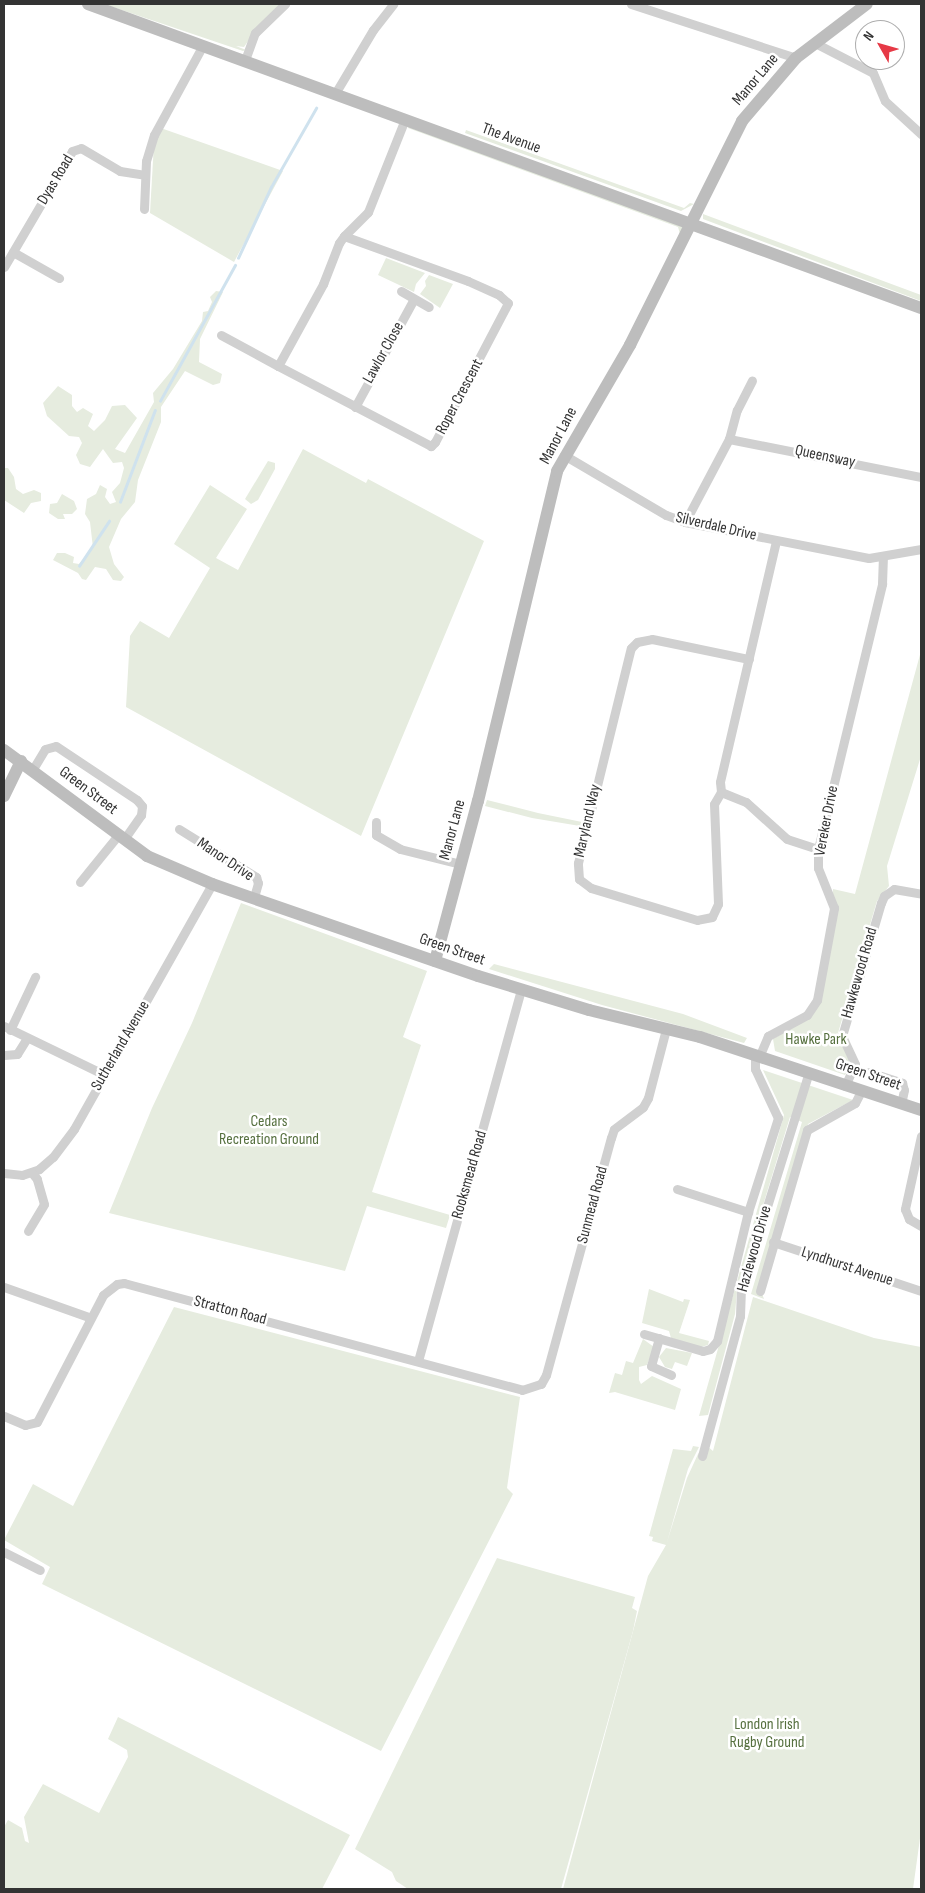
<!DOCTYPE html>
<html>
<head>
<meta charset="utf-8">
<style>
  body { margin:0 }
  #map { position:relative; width:925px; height:1893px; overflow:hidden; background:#fff; font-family:"Sofia Sans Condensed",sans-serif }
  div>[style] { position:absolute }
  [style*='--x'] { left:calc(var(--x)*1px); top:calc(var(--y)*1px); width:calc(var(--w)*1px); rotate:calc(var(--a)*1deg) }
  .green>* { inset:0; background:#e6ecdf }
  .stream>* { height:2.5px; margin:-1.25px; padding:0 1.25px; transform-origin:1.25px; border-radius:1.25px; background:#cfe2ee }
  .street>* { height:9px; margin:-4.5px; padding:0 4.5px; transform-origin:4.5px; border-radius:4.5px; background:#d0d0d0 }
  .secondary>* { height:12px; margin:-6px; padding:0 6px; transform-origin:6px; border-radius:6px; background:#bdbdbd }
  span { translate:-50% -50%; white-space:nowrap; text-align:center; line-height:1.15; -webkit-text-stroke:5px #fff; paint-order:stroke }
  .street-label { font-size:16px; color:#333 }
  .park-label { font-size:16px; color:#56703f }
  .frame { position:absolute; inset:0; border:5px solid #333; pointer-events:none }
  .north { position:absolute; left:855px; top:20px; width:50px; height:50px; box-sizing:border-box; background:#fff; border:1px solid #adadad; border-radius:50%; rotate:308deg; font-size:14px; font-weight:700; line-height:20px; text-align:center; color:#333 }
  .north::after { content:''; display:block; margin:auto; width:18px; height:22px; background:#e63946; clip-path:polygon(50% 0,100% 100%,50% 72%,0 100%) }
</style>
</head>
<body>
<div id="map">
  <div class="green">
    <i style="clip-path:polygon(104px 4px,288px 4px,253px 34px,244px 47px,236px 46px,246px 50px,243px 51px)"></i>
    <i style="clip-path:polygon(410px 124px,683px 227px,680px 234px,678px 227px,408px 128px)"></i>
    <i style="clip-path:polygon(155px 126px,283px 171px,234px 262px,150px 213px)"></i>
    <i style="clip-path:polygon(466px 130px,684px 208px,690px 203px,694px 204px,681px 211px,465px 133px)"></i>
    <i style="clip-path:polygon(703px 214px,921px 295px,921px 301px,703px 219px)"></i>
    <i style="clip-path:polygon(386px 258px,425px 273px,416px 284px,414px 292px,378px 275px)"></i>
    <i style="clip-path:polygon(429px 275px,453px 284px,440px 308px,420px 294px,426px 286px,425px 281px)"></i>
    <i style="clip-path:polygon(216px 291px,223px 292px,200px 339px,199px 362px,222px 374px,220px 383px,213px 385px,185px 371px,161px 407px,161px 422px,138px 480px,135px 502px,121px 519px,109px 547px,114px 564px,124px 577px,121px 581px,113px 580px,106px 569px,95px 567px,86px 580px,82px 579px,78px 573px,53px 560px,57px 553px,65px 553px,74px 557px,73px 563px,79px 564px,93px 548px,90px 522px,85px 514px,87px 499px,96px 494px,100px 485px,107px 489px,105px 497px,110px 504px,116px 502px,112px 492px,120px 483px,124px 468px,122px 462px,113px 463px,103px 449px,90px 467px,80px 464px,76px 455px,82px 443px,79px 437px,69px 436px,47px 416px,43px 403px,58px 386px,72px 395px,72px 406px,77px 412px,83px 408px,93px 414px,88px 426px,94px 431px,105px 420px,112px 406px,125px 405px,137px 418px,115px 449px,125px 453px,154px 402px,153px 393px,173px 369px,202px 321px,203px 312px,208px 311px,212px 302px,210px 297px)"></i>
    <i style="clip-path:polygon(303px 449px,366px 483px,368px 479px,484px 541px,361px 836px,126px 707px,130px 636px,140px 621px,169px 638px,210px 568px,174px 544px,210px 485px,247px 509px,216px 558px,238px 570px)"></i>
    <i style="clip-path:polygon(268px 461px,275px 463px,275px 469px,258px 500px,251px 504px,245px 499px)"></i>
    <i style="clip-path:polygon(4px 468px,8px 468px,14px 477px,16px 489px,23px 494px,34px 490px,41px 493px,41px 501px,31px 503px,24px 513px,4px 500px)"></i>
    <i style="clip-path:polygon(62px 494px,74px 501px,77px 509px,72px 514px,63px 514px,65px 519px,58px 519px,49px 513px,50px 504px,57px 503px)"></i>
    <i style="clip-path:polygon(921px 651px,921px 756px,887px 866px,889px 886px,877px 901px,838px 1033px,852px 1063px,845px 1075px,775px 1051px,773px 1039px,810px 1017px,820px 1003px,831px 949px,833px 889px,855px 894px)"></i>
    <i style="clip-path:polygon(487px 800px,538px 813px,582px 822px,580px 826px,532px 818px,485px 806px)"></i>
    <i style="clip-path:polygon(241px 903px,427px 971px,403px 1037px,421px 1045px,372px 1192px,450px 1215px,446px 1228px,367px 1206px,345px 1271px,109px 1213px,152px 1108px,192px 1023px)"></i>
    <i style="clip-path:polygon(494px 964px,683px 1014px,747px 1038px,744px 1043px,602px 1005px,489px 969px)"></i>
    <i style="clip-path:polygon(763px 1070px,853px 1100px,808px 1124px,759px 1286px,764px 1299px,751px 1294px,802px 1122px,790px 1117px,737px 1290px,735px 1314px,708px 1415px,699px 1416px,784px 1115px)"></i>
    <i style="clip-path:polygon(649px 1289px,683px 1302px,684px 1299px,690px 1300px,679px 1333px,709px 1341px,708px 1345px,701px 1347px,671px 1338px,669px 1331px,642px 1323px)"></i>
    <i style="clip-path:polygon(753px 1297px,874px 1338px,921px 1347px,921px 1831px,913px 1889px,563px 1889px,648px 1576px,666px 1545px,652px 1541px,653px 1537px,649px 1536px,673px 1449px,691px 1451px,693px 1446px,699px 1447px,688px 1469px,667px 1542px,687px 1478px,698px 1454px,706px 1445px,713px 1451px)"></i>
    <i style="clip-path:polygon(174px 1307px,520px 1397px,507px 1488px,513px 1494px,381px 1751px,42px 1584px,50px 1567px,4px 1540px,33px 1484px,73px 1506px)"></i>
    <i style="clip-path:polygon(643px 1339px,654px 1347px,647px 1365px,639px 1367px,639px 1380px,641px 1384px,652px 1376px,681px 1389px,675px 1410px,615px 1392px,609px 1393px,615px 1373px,622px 1375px,626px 1361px,633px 1363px)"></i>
    <i style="clip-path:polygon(666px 1348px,692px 1353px,687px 1366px,675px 1362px,672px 1369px,665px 1367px,659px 1357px)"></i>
    <i style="clip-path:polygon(497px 1558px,635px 1597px,632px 1608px,637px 1611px,633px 1631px,561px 1889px,408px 1889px,396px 1881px,392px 1872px,355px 1849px)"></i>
    <i style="clip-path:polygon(118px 1717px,350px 1835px,322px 1889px,4px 1889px,4px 1827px,8px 1820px,22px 1828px,25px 1841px,29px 1843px,24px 1817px,43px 1784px,99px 1813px,128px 1757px,127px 1750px,108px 1739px)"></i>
  </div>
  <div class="stream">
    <i style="--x:238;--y:258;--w:78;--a:-65.1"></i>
    <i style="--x:271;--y:187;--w:91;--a:-60.3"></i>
    <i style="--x:160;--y:401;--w:155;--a:-61.1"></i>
    <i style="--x:120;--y:502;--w:98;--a:-69.2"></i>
    <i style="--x:79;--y:566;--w:54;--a:-56.3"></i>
  </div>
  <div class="street">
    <i style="--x:631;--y:4;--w:174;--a:18.1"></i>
    <i style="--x:815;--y:43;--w:65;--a:27.3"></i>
    <i style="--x:873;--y:73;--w:30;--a:67"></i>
    <i style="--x:885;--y:101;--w:49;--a:42.5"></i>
    <i style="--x:245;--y:60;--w:29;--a:-70"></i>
    <i style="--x:255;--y:33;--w:42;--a:-44"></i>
    <i style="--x:336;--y:92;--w:72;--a:-59.2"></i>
    <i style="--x:373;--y:30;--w:33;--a:-52"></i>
    <i style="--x:144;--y:209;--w:48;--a:-87.6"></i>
    <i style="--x:146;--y:161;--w:27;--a:-73"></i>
    <i style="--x:154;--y:135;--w:102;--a:-61.4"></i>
    <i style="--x:344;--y:236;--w:132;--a:19.9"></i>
    <i style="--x:468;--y:281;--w:34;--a:24"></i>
    <i style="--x:499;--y:295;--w:12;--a:42"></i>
    <i style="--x:508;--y:303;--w:157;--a:117.7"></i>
    <i style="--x:435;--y:442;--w:6;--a:135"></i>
    <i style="--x:431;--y:446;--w:173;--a:-152.4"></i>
    <i style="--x:278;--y:366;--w:94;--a:-61.2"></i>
    <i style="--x:323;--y:284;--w:44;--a:-68.7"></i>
    <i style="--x:339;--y:243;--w:9;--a:-54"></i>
    <i style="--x:344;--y:236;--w:34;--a:-45"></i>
    <i style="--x:368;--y:212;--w:100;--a:-68.3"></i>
    <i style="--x:13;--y:252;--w:53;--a:29.5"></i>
    <i style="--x:4;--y:267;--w:134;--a:-59.6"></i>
    <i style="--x:72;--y:151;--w:9;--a:-18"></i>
    <i style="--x:81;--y:148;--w:45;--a:30.5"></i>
    <i style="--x:120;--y:171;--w:25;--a:9"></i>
    <i style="--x:401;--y:291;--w:32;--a:30"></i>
    <i style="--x:221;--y:335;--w:65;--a:28.5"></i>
    <i style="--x:355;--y:407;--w:123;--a:-61.4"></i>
    <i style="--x:729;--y:439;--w:30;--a:-75"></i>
    <i style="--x:737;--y:410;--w:33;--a:-63"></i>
    <i style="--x:564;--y:455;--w:118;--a:30.5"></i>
    <i style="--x:666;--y:515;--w:20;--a:20"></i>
    <i style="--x:685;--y:522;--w:187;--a:11.1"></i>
    <i style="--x:869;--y:558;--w:53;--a:-9.8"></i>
    <i style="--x:685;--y:522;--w:94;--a:-62.1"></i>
    <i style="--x:729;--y:439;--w:196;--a:11.2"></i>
    <i style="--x:776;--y:541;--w:247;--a:103.1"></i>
    <i style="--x:720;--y:782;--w:10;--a:84"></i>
    <i style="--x:721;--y:792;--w:27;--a:22"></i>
    <i style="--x:746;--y:802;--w:55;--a:42.1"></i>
    <i style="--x:787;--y:839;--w:33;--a:18"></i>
    <i style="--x:33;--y:769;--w:23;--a:-59"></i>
    <i style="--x:45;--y:749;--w:11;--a:-15"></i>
    <i style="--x:56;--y:746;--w:97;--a:33.7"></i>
    <i style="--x:137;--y:800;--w:8;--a:50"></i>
    <i style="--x:142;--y:806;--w:9;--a:96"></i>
    <i style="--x:141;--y:815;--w:29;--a:125"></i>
    <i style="--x:721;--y:792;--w:14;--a:120"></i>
    <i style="--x:714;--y:804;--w:100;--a:87.7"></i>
    <i style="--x:718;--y:904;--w:14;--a:115"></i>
    <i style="--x:712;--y:917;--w:15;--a:169"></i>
    <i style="--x:697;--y:920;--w:111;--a:-163.2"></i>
    <i style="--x:591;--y:888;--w:15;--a:-143"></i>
    <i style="--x:579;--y:879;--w:16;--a:-94"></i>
    <i style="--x:578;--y:863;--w:221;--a:-76.2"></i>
    <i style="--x:631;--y:648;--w:8;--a:-45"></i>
    <i style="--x:637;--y:642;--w:15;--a:-11"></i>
    <i style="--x:652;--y:639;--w:99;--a:11.7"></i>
    <i style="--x:376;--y:822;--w:13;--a:90"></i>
    <i style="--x:376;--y:835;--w:28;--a:30"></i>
    <i style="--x:400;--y:849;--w:63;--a:13.8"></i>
    <i style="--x:179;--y:829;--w:91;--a:31.9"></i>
    <i style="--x:256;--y:877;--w:6;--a:72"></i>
    <i style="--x:258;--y:883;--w:15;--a:106"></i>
    <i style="--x:80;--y:882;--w:62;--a:-50.9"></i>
    <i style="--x:4;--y:1026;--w:112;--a:25.9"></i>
    <i style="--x:10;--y:1030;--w:59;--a:-64.7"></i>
    <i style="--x:4;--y:1055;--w:13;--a:-4"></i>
    <i style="--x:17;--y:1054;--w:19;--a:-58"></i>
    <i style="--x:759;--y:1057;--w:23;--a:-67"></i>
    <i style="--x:768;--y:1036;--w:44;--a:-28.3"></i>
    <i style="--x:807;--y:1015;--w:18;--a:-56"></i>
    <i style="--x:817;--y:1000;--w:94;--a:-79.5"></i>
    <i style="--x:834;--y:908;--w:43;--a:-111.8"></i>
    <i style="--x:818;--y:868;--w:19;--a:-90"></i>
    <i style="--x:818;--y:849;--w:273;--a:-76.4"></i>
    <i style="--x:882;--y:584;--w:27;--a:-88"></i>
    <i style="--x:869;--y:1072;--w:35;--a:18"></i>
    <i style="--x:902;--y:1083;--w:7;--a:74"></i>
    <i style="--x:904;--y:1090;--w:14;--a:102"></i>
    <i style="--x:845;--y:1086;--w:24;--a:-66"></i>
    <i style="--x:855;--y:1064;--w:31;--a:-115"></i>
    <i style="--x:842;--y:1036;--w:139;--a:-73.7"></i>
    <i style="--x:881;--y:903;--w:8;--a:-67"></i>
    <i style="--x:884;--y:896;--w:12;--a:-35"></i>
    <i style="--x:894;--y:889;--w:27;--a:10"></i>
    <i style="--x:921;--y:1136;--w:75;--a:102.4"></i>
    <i style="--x:905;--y:1209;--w:11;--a:68"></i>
    <i style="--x:909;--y:1219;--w:14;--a:30"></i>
    <i style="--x:4;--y:1173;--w:18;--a:6"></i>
    <i style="--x:22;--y:1175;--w:18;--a:-19"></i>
    <i style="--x:39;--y:1169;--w:18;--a:-41"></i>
    <i style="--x:53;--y:1157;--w:35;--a:-53"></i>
    <i style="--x:74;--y:1129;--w:281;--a:-60.6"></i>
    <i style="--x:677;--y:1189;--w:75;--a:17.9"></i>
    <i style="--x:28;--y:1231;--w:31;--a:-59"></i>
    <i style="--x:44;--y:1204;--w:26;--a:-106"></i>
    <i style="--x:37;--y:1179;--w:8;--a:-130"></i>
    <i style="--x:773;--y:1242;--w:156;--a:18.3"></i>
    <i style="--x:4;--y:1287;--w:92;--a:19.6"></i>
    <i style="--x:760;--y:1291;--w:168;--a:-73.7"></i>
    <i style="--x:807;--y:1130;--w:55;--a:-29.4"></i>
    <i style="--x:855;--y:1103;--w:13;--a:-63"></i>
    <i style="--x:644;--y:1334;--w:61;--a:16.1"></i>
    <i style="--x:703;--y:1351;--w:7;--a:-16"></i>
    <i style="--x:710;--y:1349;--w:11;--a:-49"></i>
    <i style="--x:717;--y:1341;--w:133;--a:-76.5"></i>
    <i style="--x:748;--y:1212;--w:99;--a:-72.3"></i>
    <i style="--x:778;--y:1118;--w:54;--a:-115.1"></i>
    <i style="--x:755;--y:1069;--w:13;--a:-90"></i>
    <i style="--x:659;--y:1338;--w:29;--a:106"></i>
    <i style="--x:651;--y:1366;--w:22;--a:24"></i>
    <i style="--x:418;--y:1361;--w:385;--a:-74.5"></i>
    <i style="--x:4;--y:1416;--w:23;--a:23"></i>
    <i style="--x:25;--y:1425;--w:12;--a:-14"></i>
    <i style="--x:37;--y:1422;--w:143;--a:-62.5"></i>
    <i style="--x:103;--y:1295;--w:18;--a:-38"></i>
    <i style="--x:117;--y:1284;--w:7;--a:-8"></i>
    <i style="--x:124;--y:1283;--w:412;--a:15"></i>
    <i style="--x:522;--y:1390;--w:20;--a:-18"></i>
    <i style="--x:541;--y:1384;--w:10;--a:-61"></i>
    <i style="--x:546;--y:1375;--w:246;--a:-74.7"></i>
    <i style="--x:611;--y:1138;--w:9;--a:-72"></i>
    <i style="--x:614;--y:1129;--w:36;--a:-37"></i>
    <i style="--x:643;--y:1107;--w:10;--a:-61"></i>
    <i style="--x:648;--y:1098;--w:71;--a:-75.4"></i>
    <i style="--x:702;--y:1456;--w:145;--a:-74.8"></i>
    <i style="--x:740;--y:1316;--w:26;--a:-88"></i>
    <i style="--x:741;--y:1290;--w:228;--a:-72.7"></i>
    <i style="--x:4;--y:1552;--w:40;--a:26.6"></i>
  </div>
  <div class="secondary">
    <i style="--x:88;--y:4;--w:887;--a:20.05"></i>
    <i style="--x:4;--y:750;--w:178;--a:36.5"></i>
    <i style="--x:147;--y:856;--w:71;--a:23.3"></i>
    <i style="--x:212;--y:884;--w:281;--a:19.1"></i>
    <i style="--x:478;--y:976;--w:116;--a:17"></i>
    <i style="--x:589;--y:1010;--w:114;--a:13.7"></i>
    <i style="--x:700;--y:1037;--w:233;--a:18.3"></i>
    <i style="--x:4;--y:796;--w:39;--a:-64"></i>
    <i style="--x:435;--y:961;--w:166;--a:-75"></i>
    <i style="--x:478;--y:801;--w:339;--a:-76.5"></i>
    <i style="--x:557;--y:471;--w:146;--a:-59.9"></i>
    <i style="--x:630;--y:345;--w:250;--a:-63.4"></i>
    <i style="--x:742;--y:121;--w:83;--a:-49.4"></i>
    <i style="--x:796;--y:58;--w:89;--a:-37.3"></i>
  </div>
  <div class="street-label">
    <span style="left:756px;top:80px;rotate:-50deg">Manor Lane</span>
    <span style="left:511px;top:139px;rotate:20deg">The Avenue</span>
    <span style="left:56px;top:180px;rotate:-59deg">Dyas Road</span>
    <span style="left:384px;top:353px;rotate:-61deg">Lawlor Close</span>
    <span style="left:460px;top:397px;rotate:-62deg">Roper Crescent</span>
    <span style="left:559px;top:436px;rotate:-62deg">Manor Lane</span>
    <span style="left:825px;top:457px;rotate:12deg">Queensway</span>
    <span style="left:716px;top:527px;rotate:13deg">Silverdale Drive</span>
    <span style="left:88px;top:791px;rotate:37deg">Green Street</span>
    <span style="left:588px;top:821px;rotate:-77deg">Maryland Way</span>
    <span style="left:827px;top:821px;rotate:-79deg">Vereker Drive</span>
    <span style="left:453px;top:830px;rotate:-75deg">Manor Lane</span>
    <span style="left:225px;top:860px;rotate:34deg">Manor Drive</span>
    <span style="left:452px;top:950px;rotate:19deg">Green Street</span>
    <span style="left:860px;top:973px;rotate:-74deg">Hawkewood Road</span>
    <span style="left:121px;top:1046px;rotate:-60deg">Sutherland Avenue</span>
    <span style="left:868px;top:1075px;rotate:19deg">Green Street</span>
    <span style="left:470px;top:1175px;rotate:-74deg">Rooksmead Road</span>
    <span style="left:593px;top:1205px;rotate:-75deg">Sunmead Road</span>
    <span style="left:755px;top:1249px;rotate:-74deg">Hazlewood Drive</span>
    <span style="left:847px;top:1267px;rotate:18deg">Lyndhurst Avenue</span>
    <span style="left:230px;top:1311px;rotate:15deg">Stratton Road</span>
  </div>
  <div class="park-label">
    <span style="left:816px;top:1040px">Hawke Park</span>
    <span style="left:269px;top:1131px">Cedars<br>Recreation Ground</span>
    <span style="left:767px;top:1734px">London Irish<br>Rugby Ground</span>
  </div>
  <div class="frame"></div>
  <div class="north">N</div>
</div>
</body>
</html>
